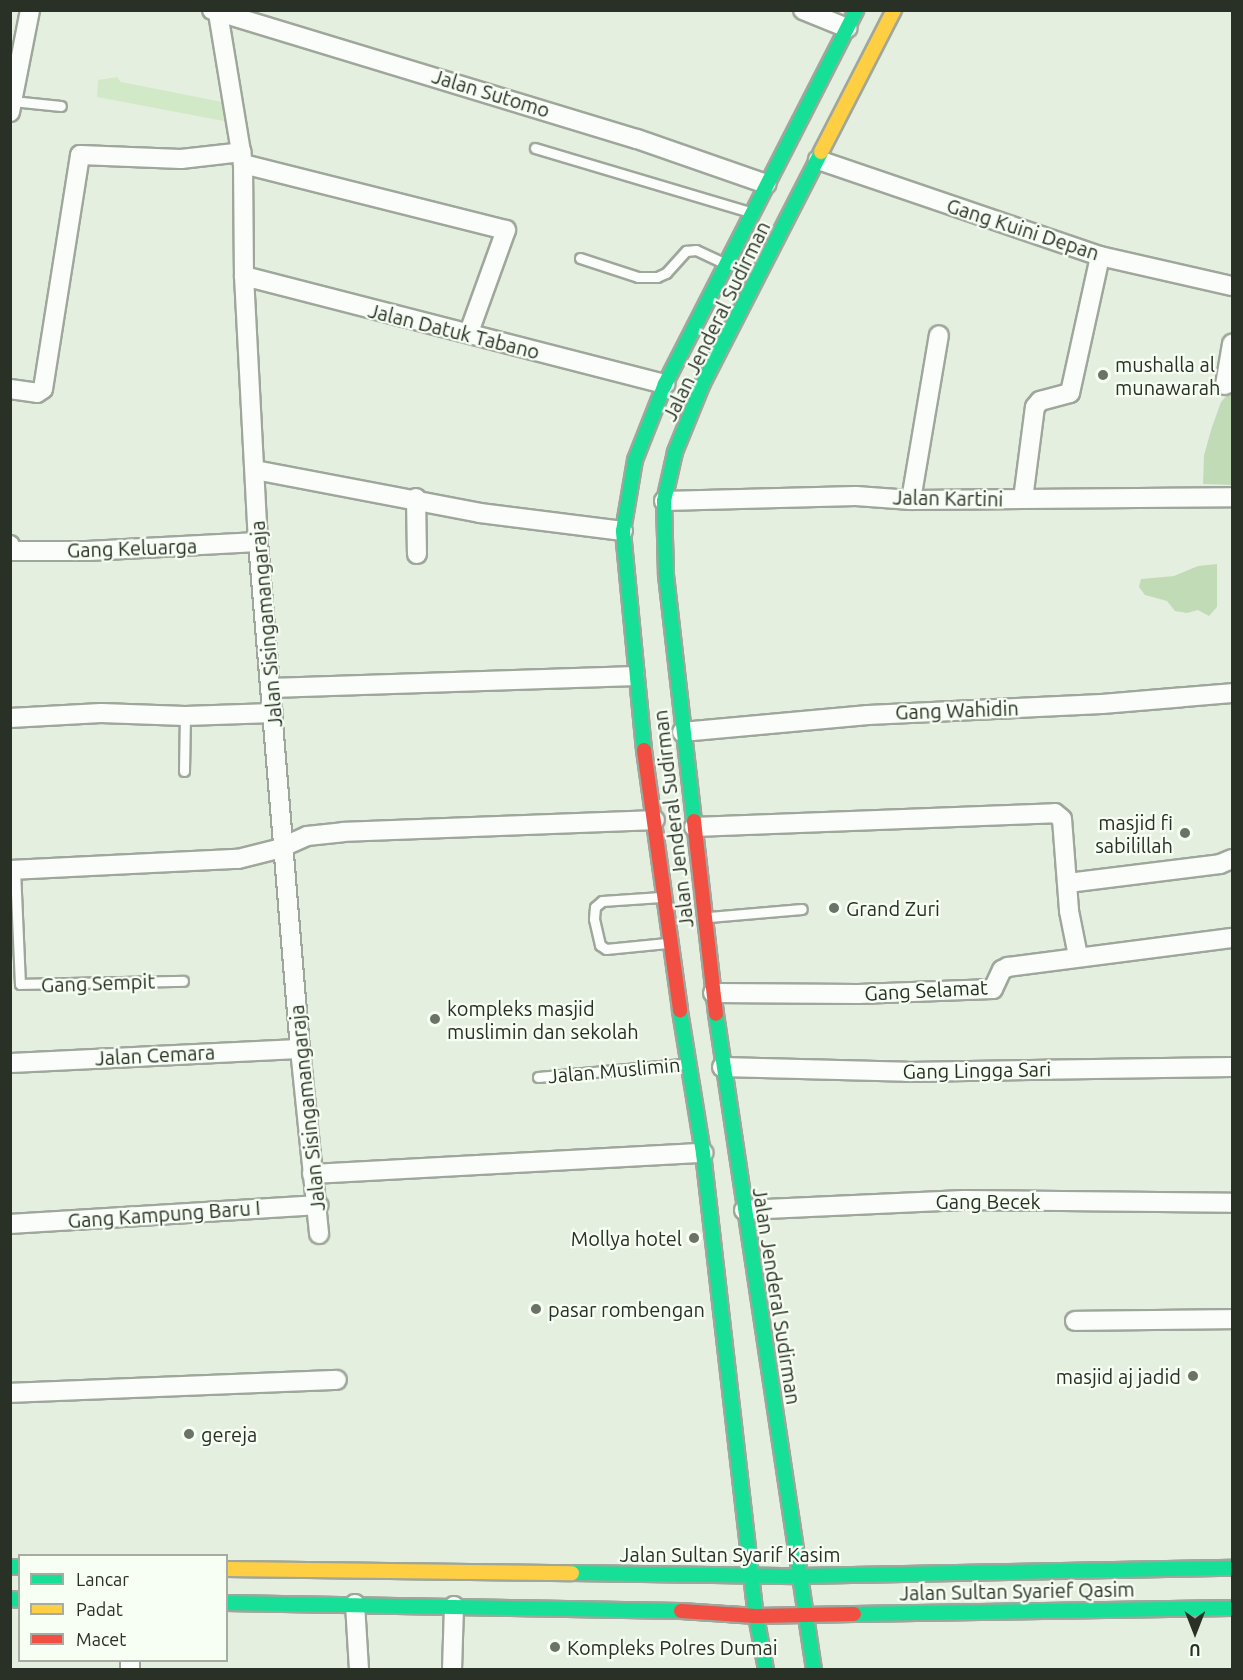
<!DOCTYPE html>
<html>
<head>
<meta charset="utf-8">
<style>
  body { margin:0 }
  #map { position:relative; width:1243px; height:1680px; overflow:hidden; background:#e5efe0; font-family:Ubuntu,sans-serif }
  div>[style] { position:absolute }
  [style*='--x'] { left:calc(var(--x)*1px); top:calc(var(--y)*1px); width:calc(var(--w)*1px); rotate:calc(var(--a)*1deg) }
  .green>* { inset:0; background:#d1e9c6 }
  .forest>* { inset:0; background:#c2dbb7 }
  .roads { filter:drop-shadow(2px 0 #9fa69b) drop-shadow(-2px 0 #9fa69b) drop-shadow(0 2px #9fa69b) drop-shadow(0 -2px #9fa69b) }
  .lane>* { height:9px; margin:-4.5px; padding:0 4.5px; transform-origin:4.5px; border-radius:4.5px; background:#fbfdfa }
  .street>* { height:18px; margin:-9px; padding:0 9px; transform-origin:9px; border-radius:9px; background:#fbfdfa }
  .fast>* { height:14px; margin:-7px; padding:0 7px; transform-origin:7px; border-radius:7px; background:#16e098 }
  .slow>* { height:14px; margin:-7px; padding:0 7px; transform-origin:7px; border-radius:7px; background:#ffcf43 }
  .jam>* { height:14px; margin:-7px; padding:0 7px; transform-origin:7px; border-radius:7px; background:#f24e42 }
  .dots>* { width:16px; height:16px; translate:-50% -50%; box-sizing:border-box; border:3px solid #f7fef4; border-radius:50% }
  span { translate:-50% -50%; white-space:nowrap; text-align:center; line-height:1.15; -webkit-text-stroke:4.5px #f7fef4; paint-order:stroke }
  .street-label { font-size:20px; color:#293026 }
  .poi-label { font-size:20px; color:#293026 }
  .left { translate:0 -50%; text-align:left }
  .right { translate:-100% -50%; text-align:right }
  .frame { position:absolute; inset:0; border:12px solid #293026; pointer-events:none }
  .legend { position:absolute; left:18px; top:1554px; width:210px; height:108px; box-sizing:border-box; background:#f7fef4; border:2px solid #a5aca2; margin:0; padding:8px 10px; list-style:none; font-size:18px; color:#293026 }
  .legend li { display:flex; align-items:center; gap:12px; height:30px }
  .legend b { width:30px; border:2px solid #a5aca2 }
  .north { position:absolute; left:1165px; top:1602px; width:60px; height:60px; -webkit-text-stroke:4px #f7fef4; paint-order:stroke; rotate:180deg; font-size:16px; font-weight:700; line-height:24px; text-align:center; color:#293026 }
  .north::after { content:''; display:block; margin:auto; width:21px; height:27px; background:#293026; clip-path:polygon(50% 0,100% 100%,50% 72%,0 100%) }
</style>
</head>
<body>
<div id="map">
  <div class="green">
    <i style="clip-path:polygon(117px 77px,121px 82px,222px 102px,224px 121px,97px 97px,98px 80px)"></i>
  </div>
  <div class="forest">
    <i style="clip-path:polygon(1232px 390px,1232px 485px,1203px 484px,1204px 455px,1212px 427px,1221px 402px)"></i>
    <i style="clip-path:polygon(1217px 564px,1217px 607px,1209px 616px,1198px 610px,1187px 613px,1175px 611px,1167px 601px,1145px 595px,1139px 587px,1141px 579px,1174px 576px,1198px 566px)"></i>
  </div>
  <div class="roads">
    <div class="lane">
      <i style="--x:12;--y:101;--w:49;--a:5.8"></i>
      <i style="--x:535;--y:148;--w:224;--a:16.6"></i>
      <i style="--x:580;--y:258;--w:61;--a:18.1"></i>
      <i style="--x:638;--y:277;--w:19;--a:0"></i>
      <i style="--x:657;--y:277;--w:10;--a:-24"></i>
      <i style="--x:666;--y:273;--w:30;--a:-48"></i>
      <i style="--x:686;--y:251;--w:10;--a:-6"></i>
      <i style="--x:696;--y:250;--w:31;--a:25"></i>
      <i style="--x:184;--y:771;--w:55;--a:-89"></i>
      <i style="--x:15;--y:870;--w:114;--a:87.5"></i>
      <i style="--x:20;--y:984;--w:163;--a:-1.1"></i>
      <i style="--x:661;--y:897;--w:59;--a:176.1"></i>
      <i style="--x:602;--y:901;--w:9;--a:139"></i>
      <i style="--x:595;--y:907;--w:12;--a:95"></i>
      <i style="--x:594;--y:919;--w:27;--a:77"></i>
      <i style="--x:600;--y:945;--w:7;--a:34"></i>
      <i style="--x:606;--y:949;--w:61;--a:-5.6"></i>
      <i style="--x:709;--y:917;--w:93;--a:-4.9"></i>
      <i style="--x:538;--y:1077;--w:148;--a:-5.1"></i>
    </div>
    <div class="street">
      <i style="--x:212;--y:10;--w:444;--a:16.9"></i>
      <i style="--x:637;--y:139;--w:137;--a:19.2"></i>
      <i style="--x:803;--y:10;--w:48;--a:22.2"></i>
      <i style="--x:218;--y:13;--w:153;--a:80.6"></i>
      <i style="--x:243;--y:164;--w:112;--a:89.5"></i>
      <i style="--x:244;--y:276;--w:266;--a:87"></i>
      <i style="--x:258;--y:542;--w:509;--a:85.26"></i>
      <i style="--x:300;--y:1049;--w:186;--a:84.1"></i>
      <i style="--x:10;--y:112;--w:104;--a:-78.9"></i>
      <i style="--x:818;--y:160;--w:298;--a:18.8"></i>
      <i style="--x:1100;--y:256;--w:135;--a:12.8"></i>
      <i style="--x:243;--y:164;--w:271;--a:14.1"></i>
      <i style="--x:506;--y:230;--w:109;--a:109.9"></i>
      <i style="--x:244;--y:276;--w:435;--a:14.4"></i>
      <i style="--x:1225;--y:385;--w:42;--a:-80.3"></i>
      <i style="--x:10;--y:389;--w:27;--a:8"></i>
      <i style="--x:37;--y:393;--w:7;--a:-34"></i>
      <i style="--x:43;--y:389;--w:237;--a:-81"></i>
      <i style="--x:80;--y:155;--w:101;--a:2.3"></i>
      <i style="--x:181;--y:159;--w:61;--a:-6.5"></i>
      <i style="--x:255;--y:470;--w:229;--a:10.8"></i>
      <i style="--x:480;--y:513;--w:144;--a:7.2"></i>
      <i style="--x:416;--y:498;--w:56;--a:89"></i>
      <i style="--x:1023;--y:499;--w:93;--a:-82.6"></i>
      <i style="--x:1035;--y:407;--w:8;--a:-50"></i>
      <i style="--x:1040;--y:401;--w:31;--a:-15"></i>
      <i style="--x:1070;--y:393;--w:140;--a:-77.6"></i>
      <i style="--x:911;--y:500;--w:167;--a:-80.4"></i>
      <i style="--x:664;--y:501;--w:192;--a:-1.5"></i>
      <i style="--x:856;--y:496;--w:55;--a:4.2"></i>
      <i style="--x:911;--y:500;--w:321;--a:-0.5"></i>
      <i style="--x:10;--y:545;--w:6;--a:72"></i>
      <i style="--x:12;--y:551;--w:75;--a:0"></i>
      <i style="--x:87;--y:551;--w:171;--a:-3"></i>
      <i style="--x:272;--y:688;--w:363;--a:-1.9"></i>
      <i style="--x:10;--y:718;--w:91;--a:-3.1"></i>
      <i style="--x:101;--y:713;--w:84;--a:2"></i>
      <i style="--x:185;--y:716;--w:88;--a:-2"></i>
      <i style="--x:682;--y:732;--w:187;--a:-5.2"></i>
      <i style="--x:868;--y:715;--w:234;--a:-2.7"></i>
      <i style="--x:1102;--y:704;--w:130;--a:-4.8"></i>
      <i style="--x:694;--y:827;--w:361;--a:-2.2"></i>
      <i style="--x:1055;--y:813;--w:9;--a:41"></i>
      <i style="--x:1062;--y:819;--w:92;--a:85.6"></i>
      <i style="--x:1069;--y:911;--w:46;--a:78.7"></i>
      <i style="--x:10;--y:870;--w:228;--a:-2.8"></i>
      <i style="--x:238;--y:859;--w:41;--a:-14"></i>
      <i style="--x:278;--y:849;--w:32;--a:-24"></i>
      <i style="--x:307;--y:836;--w:36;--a:-6"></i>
      <i style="--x:343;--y:832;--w:312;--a:-2.2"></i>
      <i style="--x:1068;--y:883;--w:153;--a:-7.1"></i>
      <i style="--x:1220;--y:864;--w:13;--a:-23"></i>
      <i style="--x:713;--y:993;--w:145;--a:0.4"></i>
      <i style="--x:858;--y:994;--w:135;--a:-2.1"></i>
      <i style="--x:993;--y:989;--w:21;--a:-65"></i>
      <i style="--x:1002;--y:970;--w:7;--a:-27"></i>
      <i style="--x:1008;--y:967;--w:226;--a:-7.4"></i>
      <i style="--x:10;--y:1063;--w:290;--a:-2.8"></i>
      <i style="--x:722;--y:1067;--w:185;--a:1.5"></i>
      <i style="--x:907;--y:1072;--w:325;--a:-0.9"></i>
      <i style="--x:312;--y:1174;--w:392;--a:-3.1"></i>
      <i style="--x:744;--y:1210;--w:220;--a:-2.6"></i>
      <i style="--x:964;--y:1200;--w:268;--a:0.6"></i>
      <i style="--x:10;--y:1224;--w:309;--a:-3.5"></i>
      <i style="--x:1075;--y:1321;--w:157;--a:-0.7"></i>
      <i style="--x:10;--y:1393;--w:327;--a:-2.3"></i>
      <i style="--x:355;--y:1604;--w:66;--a:86.5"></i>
      <i style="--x:130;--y:1660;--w:10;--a:90"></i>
      <i style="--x:452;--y:1670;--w:64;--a:-88.2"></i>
    </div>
    <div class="fast">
      <i style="--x:644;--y:750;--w:220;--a:-95.5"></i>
      <i style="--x:623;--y:531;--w:72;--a:-80.4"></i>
      <i style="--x:635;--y:460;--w:82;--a:-68.5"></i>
      <i style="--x:665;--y:384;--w:420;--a:-62.9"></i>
      <i style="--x:694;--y:821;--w:249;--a:-96.5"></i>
      <i style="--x:666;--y:574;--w:73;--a:-91.6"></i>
      <i style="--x:664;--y:501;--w:50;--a:-77.3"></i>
      <i style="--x:675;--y:452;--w:74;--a:-67.9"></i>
      <i style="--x:703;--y:383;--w:259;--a:-62.9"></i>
      <i style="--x:680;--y:1011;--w:144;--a:80.8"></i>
      <i style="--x:703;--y:1153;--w:466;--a:83.5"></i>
      <i style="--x:756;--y:1616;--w:55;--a:79.5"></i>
      <i style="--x:716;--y:1014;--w:663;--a:81.5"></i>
      <i style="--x:10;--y:1567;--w:10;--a:0"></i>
      <i style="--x:572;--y:1573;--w:227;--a:0.8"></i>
      <i style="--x:799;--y:1576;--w:433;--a:-1.1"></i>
      <i style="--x:10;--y:1599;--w:10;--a:6"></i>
      <i style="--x:226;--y:1603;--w:455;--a:1"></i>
      <i style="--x:854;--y:1614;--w:378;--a:-0.9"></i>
    </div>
    <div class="slow">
      <i style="--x:821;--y:152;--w:160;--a:-62.8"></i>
      <i style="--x:226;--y:1569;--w:346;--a:0.7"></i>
    </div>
    <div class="jam">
      <i style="--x:644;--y:750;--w:263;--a:82.1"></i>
      <i style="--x:694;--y:821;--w:194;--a:83.5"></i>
      <i style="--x:681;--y:1611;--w:75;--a:3.8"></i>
      <i style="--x:756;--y:1616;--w:98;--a:-1.2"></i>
    </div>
  </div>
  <div class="dots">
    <i style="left:1103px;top:375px;background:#6b7367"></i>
    <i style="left:1185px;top:833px;background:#6b7367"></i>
    <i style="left:834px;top:908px;background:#6b7367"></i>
    <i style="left:435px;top:1019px;background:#6b7367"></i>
    <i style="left:694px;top:1238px;background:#6b7367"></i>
    <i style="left:536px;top:1309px;background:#6b7367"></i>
    <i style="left:1193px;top:1376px;background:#6b7367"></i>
    <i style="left:189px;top:1434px;background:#6b7367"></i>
    <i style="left:555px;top:1647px;background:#6b7367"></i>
  </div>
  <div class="street-label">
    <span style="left:491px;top:93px;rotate:17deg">Jalan Sutomo</span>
    <span style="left:1023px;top:229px;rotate:18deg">Gang Kuini Depan</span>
    <span style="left:716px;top:321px;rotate:-64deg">Jalan Jenderal Sudirman</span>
    <span style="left:454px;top:331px;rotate:14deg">Jalan Datuk Tabano</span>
    <span style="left:948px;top:498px;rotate:1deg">Jalan Kartini</span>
    <span style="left:132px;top:548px;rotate:-2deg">Gang Keluarga</span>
    <span style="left:266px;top:624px;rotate:-95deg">Jalan Sisingamangaraja</span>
    <span style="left:957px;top:710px;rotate:-2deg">Gang Wahidin</span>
    <span style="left:673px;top:819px;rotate:-97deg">Jalan Jenderal Sudirman</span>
    <span style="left:98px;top:983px;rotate:-2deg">Gang Sempit</span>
    <span style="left:926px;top:990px;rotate:-3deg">Gang Selamat</span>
    <span style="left:155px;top:1055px;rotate:-3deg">Jalan Cemara</span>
    <span style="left:614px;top:1070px;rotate:-5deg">Jalan Muslimin</span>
    <span style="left:977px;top:1070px;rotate:-1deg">Gang Lingga Sari</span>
    <span style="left:307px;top:1108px;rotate:-96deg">Jalan Sisingamangaraja</span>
    <span style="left:988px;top:1201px">Gang Becek</span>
    <span style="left:164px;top:1214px;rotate:-4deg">Gang Kampung Baru I</span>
    <span style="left:777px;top:1296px;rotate:81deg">Jalan Jenderal Sudirman</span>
    <span style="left:730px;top:1554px">Jalan Sultan Syarif Kasim</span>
    <span style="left:1017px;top:1591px;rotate:-1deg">Jalan Sultan Syarief Qasim</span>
  </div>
  <div class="poi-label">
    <span class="left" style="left:1115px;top:376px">mushalla al<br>munawarah</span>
    <span class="right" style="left:1173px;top:834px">masjid fi<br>sabilillah</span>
    <span class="left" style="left:846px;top:908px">Grand Zuri</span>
    <span class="left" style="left:447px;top:1020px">kompleks masjid<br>muslimin dan sekolah</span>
    <span class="right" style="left:682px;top:1238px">Mollya hotel</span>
    <span class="left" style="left:548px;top:1309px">pasar rombengan</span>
    <span class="right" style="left:1181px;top:1376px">masjid aj jadid</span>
    <span class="left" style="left:201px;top:1434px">gereja</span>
    <span class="left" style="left:567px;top:1647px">Kompleks Polres Dumai</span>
  </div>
  <div class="frame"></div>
  <ul class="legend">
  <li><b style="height:8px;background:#16e098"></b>Lancar</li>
  <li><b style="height:8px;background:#ffcf43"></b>Padat</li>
  <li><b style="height:8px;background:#f24e42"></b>Macet</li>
  </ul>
  <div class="north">U</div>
</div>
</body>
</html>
